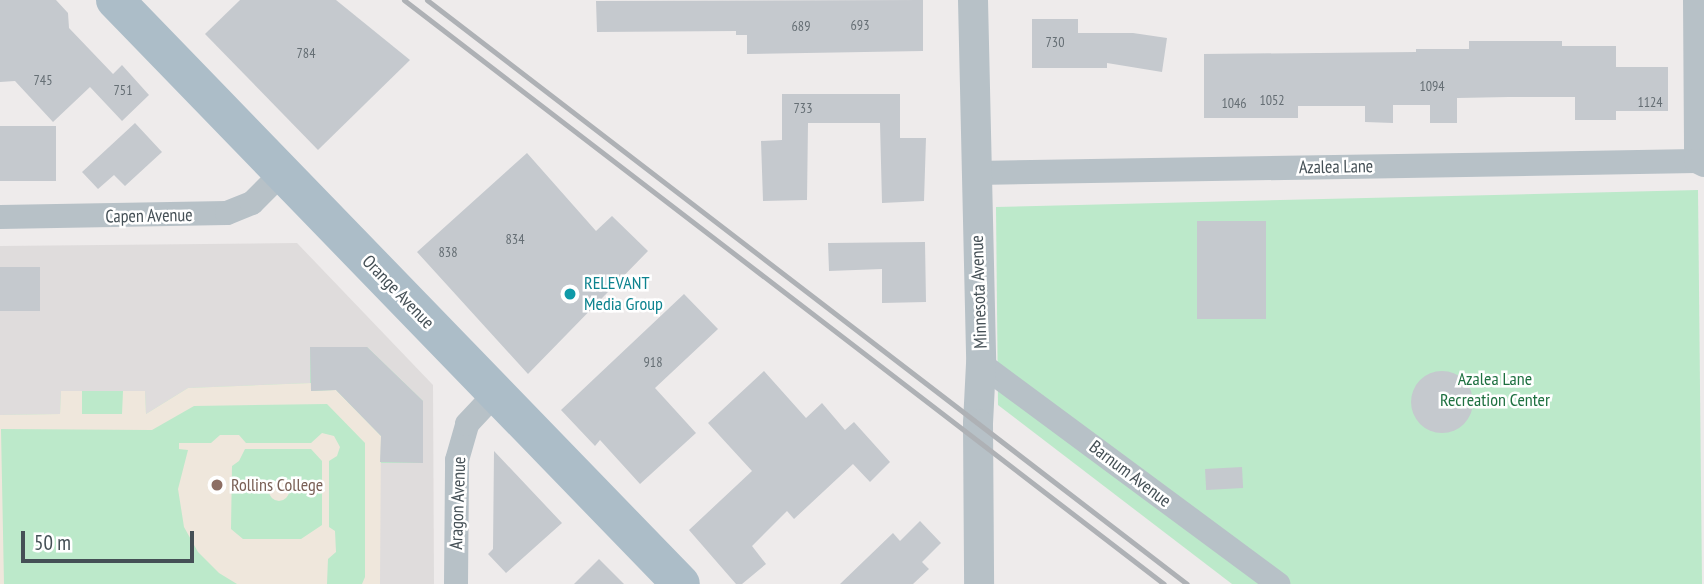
<!DOCTYPE html>
<html>
<head>
<meta charset="utf-8">
<style>
  body { margin:0 }
  #map { position:relative; width:1704px; height:584px; overflow:hidden; background:#eeebeb; font-family:"PT Sans Narrow",sans-serif }
  div>[style] { position:absolute }
  [style*='--x'] { left:calc(var(--x)*1px); top:calc(var(--y)*1px); width:calc(var(--w)*1px); rotate:calc(var(--a)*1deg) }
  .education>* { inset:0; background:#dfdcdc }
  .green>* { inset:0; background:#bce9ca }
  .sand>* { inset:0; background:#efe7dc }
  .round { border-radius:50% }
  .building>* { inset:0; background:#c5c9ce; transform-origin:0 0 }
  .minor>* { height:24px; margin:-12px; padding:0 12px; transform-origin:12px; border-radius:12px; background:#b7c1c7 }
  .tertiary>* { height:30px; margin:-15px; padding:0 15px; transform-origin:15px; border-radius:15px; background:#b7c1c7 }
  .primary>* { height:38px; margin:-19px; padding:0 19px; transform-origin:19px; border-radius:19px; background:#acbdc8 }
  .rail>* { height:5px; margin:-2.5px; padding:0 2.5px; transform-origin:2.5px; border-radius:2.5px; background:#aeb1b5 }
  .dots>* { width:19px; height:19px; translate:-50% -50%; box-sizing:border-box; border:4px solid #fff; border-radius:50% }
  span { translate:-50% -50%; white-space:nowrap; text-align:center; line-height:1.15; -webkit-text-stroke:5px #fff; paint-order:stroke }
  .number-label { font-size:14px; color:#656e74 }
  .number-label span { -webkit-text-stroke-width:0 }
  .street-label { font-size:18px; color:#455056 }
  .culture-label { font-size:18px; color:#0d838f }
  .left { translate:0 -50%; text-align:left }
  .park-label { font-size:18px; color:#1e7040 }
  .education-label { font-size:18px; color:#785e54 }
  .scale { position:absolute; left:21px; top:531px; width:173px; height:32px; box-sizing:border-box; border:4px solid #455056; border-top:0; padding-left:9px; font-size:21px; line-height:24px; white-space:nowrap; color:#455056; -webkit-text-stroke:5px #fff; paint-order:stroke }
</style>
</head>
<body>
<div id="map">
  <div class="education">
    <i style="clip-path:polygon(297px 243px,433px 385px,434px 584px,0 584px,0 246px)"></i>
  </div>
  <div class="green">
    <i style="clip-path:polygon(1698px 190px,1702px 584px,1232px 584px,998px 405px,996px 207px)"></i>
    <i style="clip-path:polygon(310px 347px,367px 347px,423px 401px,423px 463px,380px 463px,380px 584px,0 584px,0 415px,60px 414px,61px 391px,145px 391px,146px 414px,188px 388px,310px 383px)"></i>
  </div>
  <div class="sand">
    <i style="clip-path:polygon(311px 383px,311px 391px,336px 390px,381px 436px,380px 584px,362px 584px,365px 577px,365px 443px,327px 404px,194px 406px,152px 430px,1px 429px,4px 584px,0 584px,0 415px,60px 414px,61px 391px,82px 391px,82px 414px,122px 414px,123px 391px,145px 391px,146px 414px,188px 388px)"></i>
    <i style="clip-path:polygon(evenodd,322px 433px,334px 436px,340px 447px,337px 456px,329px 461px,329px 527px,335px 531px,336px 552px,328px 559px,327px 584px,237px 584px,219px 573px,198px 552px,184px 527px,178px 489px,188px 450px,179px 449px,179px 443px,211px 443px,220px 435px,239px 435px,246px 443px,311px 443px,322px 433px,245px 449px,311px 449px,322px 461px,322px 525px,301px 539px,243px 539px,231px 529px,232px 466px,239px 461px,245px 449px)"></i>
    <i class="round" style="left:269px;top:481px;width:20px;height:20px"></i>
  </div>
  <div class="building">
    <i style="clip-path:polygon(0 0,56px 0,68px 13px,69px 28px,113px 74px,122px 65px,149px 95px,122px 121px,90px 87px,53px 122px,15px 81px,0 82px)"></i>
    <i style="clip-path:polygon(240px 0,336px 0,410px 60px,318px 150px,205px 34px)"></i>
    <i style="clip-path:polygon(923px 0,923px 51px,747px 54px,747px 35px,736px 35px,736px 31px,597px 32px,596px 1px)"></i>
    <i style="clip-path:polygon(1032px 19px,1078px 19px,1078px 33px,1133px 33px,1167px 38px,1162px 72px,1107px 63px,1107px 68px,1032px 68px)"></i>
    <i style="clip-path:polygon(1469px 41px,1562px 41px,1562px 46px,1616px 46px,1616px 67px,1668px 67px,1668px 111px,1616px 111px,1616px 120px,1575px 120px,1575px 97px,1509px 97px,1457px 98px,1457px 123px,1430px 123px,1430px 105px,1393px 105px,1393px 123px,1365px 122px,1365px 106px,1298px 106px,1298px 118px,1204px 118px,1204px 54px,1416px 52px,1416px 49px,1469px 49px)"></i>
    <i style="clip-path:polygon(782px 94px,900px 94px,900px 138px,926px 138px,924px 201px,882px 203px,880px 123px,808px 123px,807px 200px,763px 201px,761px 141px,782px 140px)"></i>
    <i style="clip-path:polygon(135px 123px,162px 152px,125px 186px,114px 175px,98px 189px,82px 172px)"></i>
    <i style="left:0;top:126px;width:56px;height:55px"></i>
    <i style="clip-path:polygon(527px 153px,596px 231px,612px 216px,648px 251px,528px 374px,417px 252px)"></i>
    <i style="left:1197px;top:221px;width:69px;height:98px"></i>
    <i style="clip-path:polygon(925px 242px,926px 302px,882px 303px,882px 269px,829px 271px,828px 243px)"></i>
    <i style="left:0;top:267px;width:40px;height:44px"></i>
    <i style="clip-path:polygon(684px 294px,718px 329px,655px 388px,696px 433px,640px 484px,600px 440px,595px 446px,561px 410px)"></i>
    <i style="clip-path:polygon(310px 347px,367px 347px,423px 401px,423px 463px,380px 462px,381px 436px,336px 390px,311px 391px)"></i>
    <i class="round" style="left:1411px;top:371px;width:62px;height:62px"></i>
    <i style="clip-path:polygon(764px 371px,806px 418px,822px 403px,845px 430px,854px 422px,890px 462px,870px 482px,853px 464px,794px 519px,787px 511px,752px 546px,766px 564px,742px 584px,736px 584px,689px 530px,752px 471px,708px 423px)"></i>
    <i style="clip-path:polygon(494px 451px,562px 523px,506px 573px,488px 554px,493px 549px)"></i>
    <i style="left:1242px;top:467px;width:21px;height:37px;rotate:87deg"></i>
    <i style="clip-path:polygon(920px 521px,941px 543px,922px 562px,929px 569px,913px 584px,840px 584px,893px 533px,900px 541px)"></i>
    <i style="clip-path:polygon(599px 559px,624px 584px,574px 584px)"></i>
  </div>
  <div class="minor">
    <i style="--x:1695;--y:0;--w:161;--a:89.6"></i>
    <i style="--x:976;--y:173;--w:720;--a:-0.95"></i>
    <i style="--x:1696;--y:161;--w:9;--a:27"></i>
    <i style="--x:0;--y:217;--w:227;--a:-1"></i>
    <i style="--x:227;--y:213;--w:27;--a:-22"></i>
    <i style="--x:252;--y:203;--w:42;--a:-45"></i>
    <i style="--x:981;--y:364;--w:370;--a:36.5"></i>
    <i style="--x:456;--y:584;--w:124;--a:-89.5"></i>
    <i style="--x:457;--y:460;--w:37;--a:-74"></i>
    <i style="--x:467;--y:424;--w:42;--a:-46.9"></i>
  </div>
  <div class="tertiary">
    <i style="--x:973;--y:0;--w:364;--a:88.7"></i>
    <i style="--x:981;--y:364;--w:60;--a:92.9"></i>
    <i style="--x:978;--y:424;--w:160;--a:89.6"></i>
  </div>
  <div class="primary">
    <i style="--x:115;--y:0;--w:813;--a:45.9"></i>
  </div>
  <div class="rail">
    <i style="--x:404;--y:0;--w:958;--a:37.54"></i>
    <i style="--x:427;--y:0;--w:958;--a:37.54"></i>
  </div>
  <div class="dots">
    <i style="left:570px;top:294px;background:#0f9aa8"></i>
    <i style="left:217px;top:485px;background:#8d6e63"></i>
  </div>
  <div class="number-label">
    <span style="left:860px;top:25px">693</span>
    <span style="left:801px;top:26px">689</span>
    <span style="left:1055px;top:42px">730</span>
    <span style="left:306px;top:53px">784</span>
    <span style="left:43px;top:80px">745</span>
    <span style="left:1432px;top:86px">1094</span>
    <span style="left:123px;top:90px">751</span>
    <span style="left:1272px;top:100px">1052</span>
    <span style="left:1650px;top:102px">1124</span>
    <span style="left:1234px;top:103px">1046</span>
    <span style="left:803px;top:108px">733</span>
    <span style="left:515px;top:239px">834</span>
    <span style="left:448px;top:252px">838</span>
    <span style="left:653px;top:362px">918</span>
  </div>
  <div class="street-label">
    <span style="left:1336px;top:167px;rotate:-1deg">Azalea Lane</span>
    <span style="left:149px;top:216px;rotate:-1deg">Capen Avenue</span>
    <span style="left:398px;top:292px;rotate:46deg">Orange Avenue</span>
    <span style="left:979px;top:292px;rotate:-92deg">Minnesota Avenue</span>
    <span style="left:1130px;top:474px;rotate:37deg">Barnum Avenue</span>
    <span style="left:458px;top:503px;rotate:-88deg">Aragon Avenue</span>
  </div>
  <div class="culture-label">
    <span class="left" style="left:584px;top:294px">RELEVANT<br>Media Group</span>
  </div>
  <div class="park-label">
    <span style="left:1495px;top:390px">Azalea Lane<br>Recreation Center</span>
  </div>
  <div class="education-label">
    <span class="left" style="left:231px;top:485px">Rollins College</span>
  </div>
  <div class="scale">50 m</div>
</div>
</body>
</html>
